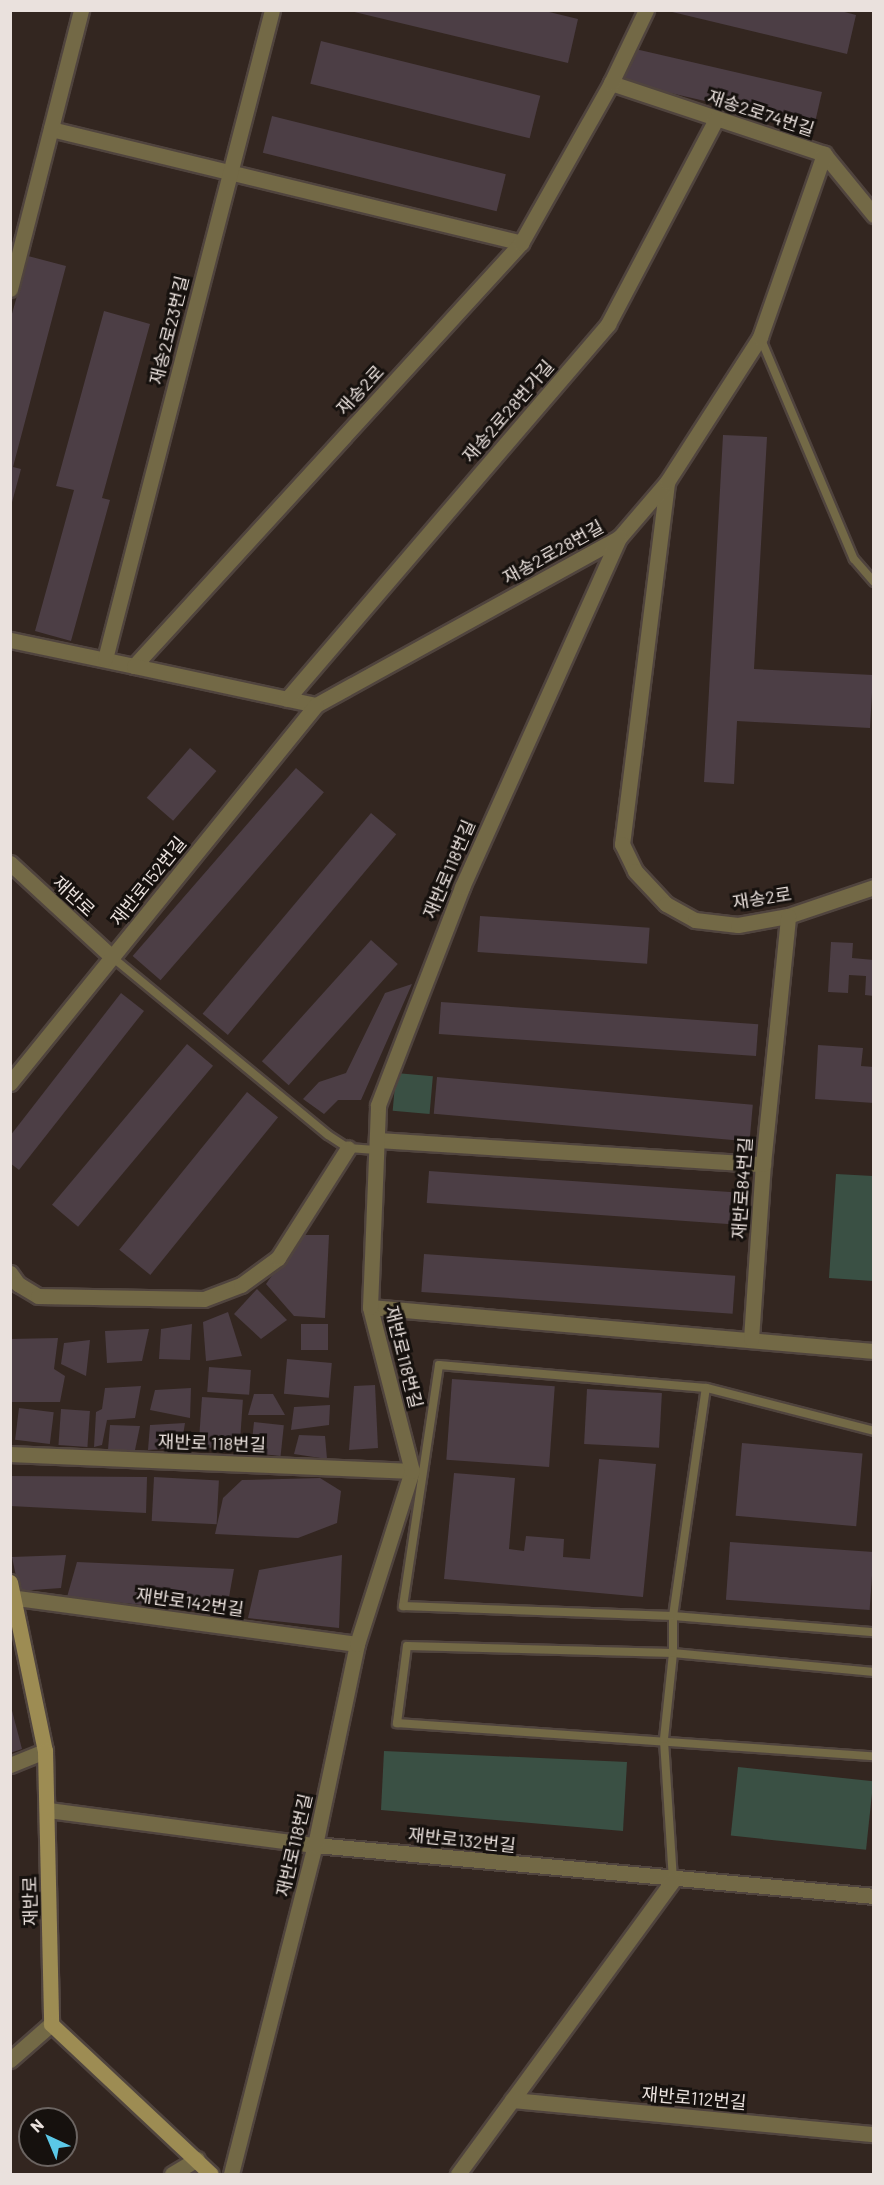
<!DOCTYPE html>
<html>
<head>
<meta charset="utf-8">
<style>
  body { margin:0 }
  #map { position:relative; width:884px; height:2185px; overflow:hidden; background:#332620; font-family:Barlow,"Noto Sans KR",sans-serif }
  div>[style] { position:absolute }
  [style*='--x'] { left:calc(var(--x)*1px); top:calc(var(--y)*1px); width:calc(var(--w)*1px); rotate:calc(var(--a)*1deg) }
  .green>* { inset:0; background:#3a5044; transform-origin:0 0 }
  .building>* { inset:0; background:#4c3e45; transform-origin:0 0 }
  .roads { filter:drop-shadow(2px 0 #50443e) drop-shadow(-2px 0 #50443e) drop-shadow(0 2px #50443e) drop-shadow(0 -2px #50443e) }
  .service>* { height:8px; margin:-4px; padding:0 4px; transform-origin:4px; border-radius:4px; background:#736946 }
  .minor>* { height:15px; margin:-7.5px; padding:0 7.5px; transform-origin:7.5px; border-radius:7.5px; background:#736946 }
  .secondary>* { height:15px; margin:-7.5px; padding:0 7.5px; transform-origin:7.5px; border-radius:7.5px; background:#9d8c53 }
  span { translate:-50% -50%; white-space:nowrap; text-align:center; line-height:1.15; -webkit-text-stroke:6px #16110e; paint-order:stroke }
  .street-label { font-size:18px; color:#eae1dd }
  .frame { position:absolute; inset:0; border:12px solid #eae1dd; pointer-events:none }
  .north { position:absolute; left:18px; top:2107px; width:60px; height:60px; box-sizing:border-box; background:#16110e; border:2px solid #6b6461; border-radius:50%; rotate:316deg; font-size:16px; font-weight:700; line-height:24px; text-align:center; color:#eae1dd }
  .north::after { content:''; display:block; margin:auto; width:21px; height:27px; background:#5bc8e7; clip-path:polygon(50% 0,100% 100%,50% 72%,0 100%) }
</style>
</head>
<body>
<div id="map">
  <div class="green">
    <i style="left:396px;top:1073px;width:37px;height:38px;rotate:5deg"></i>
    <i style="clip-path:polygon(836px 1174px,873px 1176px,873px 1281px,829px 1278px)"></i>
    <i style="clip-path:polygon(384px 1751px,627px 1762px,623px 1831px,381px 1810px)"></i>
    <i style="left:738px;top:1767px;width:136px;height:69px;rotate:6deg"></i>
  </div>
  <div class="building">
    <i style="clip-path:polygon(346px 10px,541px 10px,578px 19px,568px 63px)"></i>
    <i style="clip-path:polygon(664px 10px,837px 10px,856px 15px,847px 54px)"></i>
    <i style="left:321px;top:41px;width:226px;height:44px;rotate:14deg"></i>
    <i style="left:631px;top:48px;width:196px;height:35px;rotate:13deg"></i>
    <i style="left:272px;top:116px;width:241px;height:38px;rotate:14deg"></i>
    <i style="clip-path:polygon(28px 256px,66px 266px,13px 467px,21px 469px,11px 506px,10px 321px)"></i>
    <i style="clip-path:polygon(104px 311px,150px 324px,102px 498px,110px 500px,71px 641px,35px 631px,74px 490px,56px 486px)"></i>
    <i style="clip-path:polygon(723px 435px,767px 437px,754px 669px,873px 675px,870px 728px,737px 721px,734px 784px,704px 782px)"></i>
    <i style="left:190px;top:748px;width:35px;height:66px;rotate:41deg"></i>
    <i style="left:296px;top:768px;width:37px;height:249px;rotate:41deg"></i>
    <i style="left:371px;top:813px;width:33px;height:262px;rotate:40deg"></i>
    <i style="left:480px;top:916px;width:170px;height:36px;rotate:4deg"></i>
    <i style="left:371px;top:940px;width:36px;height:163px;rotate:42deg"></i>
    <i style="clip-path:polygon(831px 942px,853px 943px,852px 958px,874px 960px,874px 996px,865px 995px,866px 976px,849px 975px,848px 993px,828px 992px)"></i>
    <i style="clip-path:polygon(412px 984px,361px 1100px,338px 1100px,324px 1114px,303px 1099px,319px 1082px,346px 1073px,385px 993px)"></i>
    <i style="clip-path:polygon(121px 993px,144px 1011px,19px 1170px,10px 1163px,10px 1136px)"></i>
    <i style="left:441px;top:1002px;width:318px;height:32px;rotate:4deg"></i>
    <i style="left:187px;top:1044px;width:34px;height:210px;rotate:40deg"></i>
    <i style="clip-path:polygon(818px 1045px,863px 1048px,861px 1066px,874px 1067px,874px 1103px,815px 1099px)"></i>
    <i style="left:437px;top:1077px;width:317px;height:37px;rotate:5deg"></i>
    <i style="left:247px;top:1092px;width:40px;height:203px;rotate:39deg"></i>
    <i style="left:429px;top:1171px;width:316px;height:32px;rotate:4deg"></i>
    <i style="clip-path:polygon(300px 1235px,329px 1235px,325px 1318px,294px 1316px,266px 1284px)"></i>
    <i style="left:424px;top:1254px;width:312px;height:38px;rotate:4deg"></i>
    <i style="clip-path:polygon(257px 1289px,287px 1320px,261px 1339px,234px 1314px)"></i>
    <i style="clip-path:polygon(228px 1312px,242px 1356px,206px 1361px,203px 1322px)"></i>
    <i style="clip-path:polygon(192px 1324px,190px 1360px,159px 1359px,161px 1329px)"></i>
    <i style="left:301px;top:1324px;width:27px;height:26px"></i>
    <i style="clip-path:polygon(149px 1329px,142px 1361px,107px 1363px,105px 1331px)"></i>
    <i style="clip-path:polygon(58px 1338px,54px 1369px,65px 1376px,60px 1402px,10px 1402px,10px 1339px)"></i>
    <i style="clip-path:polygon(90px 1340px,86px 1376px,61px 1364px,64px 1343px)"></i>
    <i style="left:287px;top:1359px;width:45px;height:35px;rotate:5deg"></i>
    <i style="left:209px;top:1367px;width:42px;height:25px;rotate:4deg"></i>
    <i style="left:452px;top:1379px;width:103px;height:81px;rotate:4deg"></i>
    <i style="clip-path:polygon(375px 1385px,378px 1448px,349px 1450px,354px 1386px)"></i>
    <i style="clip-path:polygon(141px 1386px,135px 1418px,107px 1420px,102px 1445px,94px 1447px,96px 1412px,102px 1409px,105px 1388px)"></i>
    <i style="clip-path:polygon(191px 1388px,190px 1418px,150px 1410px,155px 1390px)"></i>
    <i style="left:587px;top:1389px;width:75px;height:55px;rotate:3deg"></i>
    <i style="clip-path:polygon(254px 1394px,273px 1394px,285px 1415px,248px 1415px)"></i>
    <i style="left:202px;top:1397px;width:41px;height:50px;rotate:4deg"></i>
    <i style="clip-path:polygon(330px 1405px,329px 1425px,291px 1430px,294px 1407px)"></i>
    <i style="left:19px;top:1408px;width:35px;height:32px;rotate:7deg"></i>
    <i style="left:61px;top:1409px;width:29px;height:36px;rotate:4deg"></i>
    <i style="left:254px;top:1422px;width:30px;height:31px;rotate:6deg"></i>
    <i style="clip-path:polygon(185px 1423px,181px 1448px,148px 1450px,150px 1425px)"></i>
    <i style="clip-path:polygon(110px 1425px,140px 1426px,135px 1450px,108px 1450px)"></i>
    <i style="clip-path:polygon(299px 1435px,325px 1436px,327px 1459px,294px 1454px)"></i>
    <i style="left:742px;top:1443px;width:121px;height:73px;rotate:5deg"></i>
    <i style="clip-path:polygon(599px 1459px,656px 1464px,643px 1597px,444px 1579px,454px 1473px,515px 1478px,509px 1549px,524px 1551px,526px 1536px,564px 1539px,563px 1557px,590px 1559px)"></i>
    <i style="clip-path:polygon(10px 1476px,147px 1477px,146px 1513px,10px 1506px)"></i>
    <i style="left:154px;top:1477px;width:65px;height:44px;rotate:3deg"></i>
    <i style="clip-path:polygon(320px 1478px,341px 1491px,337px 1523px,298px 1538px,215px 1534px,223px 1498px,242px 1480px)"></i>
    <i style="left:730px;top:1542px;width:144px;height:58px;rotate:4deg"></i>
    <i style="clip-path:polygon(66px 1555px,61px 1588px,19px 1591px,12px 1557px)"></i>
    <i style="clip-path:polygon(342px 1555px,339px 1628px,248px 1618px,259px 1570px)"></i>
    <i style="clip-path:polygon(77px 1562px,234px 1569px,226px 1614px,67px 1597px)"></i>
    <i style="clip-path:polygon(10px 1703px,22px 1749px,10px 1753px)"></i>
  </div>
  <div class="roads">
    <div class="service">
      <i style="--x:760;--y:337;--w:241;--a:67.1"></i>
      <i style="--x:854;--y:559;--w:30;--a:49"></i>
      <i style="--x:112;--y:957;--w:280;--a:39.5"></i>
      <i style="--x:328;--y:1135;--w:24;--a:33"></i>
      <i style="--x:348;--y:1148;--w:28;--a:4"></i>
      <i style="--x:874;--y:1431;--w:173;--a:-165.6"></i>
      <i style="--x:706;--y:1388;--w:268;--a:-175.1"></i>
      <i style="--x:439;--y:1365;--w:244;--a:98.5"></i>
      <i style="--x:403;--y:1606;--w:270;--a:2.1"></i>
      <i style="--x:673;--y:1616;--w:202;--a:4.6"></i>
      <i style="--x:874;--y:1672;--w:202;--a:-174.6"></i>
      <i style="--x:673;--y:1653;--w:266;--a:-178.5"></i>
      <i style="--x:407;--y:1646;--w:78;--a:97.4"></i>
      <i style="--x:397;--y:1723;--w:478;--a:4"></i>
      <i style="--x:673;--y:1880;--w:141;--a:-93.7"></i>
      <i style="--x:664;--y:1739;--w:86;--a:-84"></i>
      <i style="--x:673;--y:1653;--w:37;--a:-90"></i>
      <i style="--x:673;--y:1616;--w:230;--a:-81.8"></i>
    </div>
    <div class="minor">
      <i style="--x:611;--y:83;--w:225;--a:18.4"></i>
      <i style="--x:824;--y:154;--w:79;--a:50.7"></i>
      <i style="--x:51;--y:129;--w:484;--a:13.6"></i>
      <i style="--x:10;--y:289;--w:288;--a:-75.7"></i>
      <i style="--x:667;--y:483;--w:364;--a:97.1"></i>
      <i style="--x:622;--y:844;--w:30;--a:64"></i>
      <i style="--x:635;--y:871;--w:45;--a:46.8"></i>
      <i style="--x:666;--y:904;--w:33;--a:29"></i>
      <i style="--x:695;--y:920;--w:43;--a:6.6"></i>
      <i style="--x:738;--y:925;--w:51;--a:-10.2"></i>
      <i style="--x:788;--y:916;--w:91;--a:-18.6"></i>
      <i style="--x:10;--y:640;--w:127;--a:11.8"></i>
      <i style="--x:134;--y:666;--w:573;--a:-47.54"></i>
      <i style="--x:521;--y:243;--w:184;--a:-60.6"></i>
      <i style="--x:611;--y:83;--w:81;--a:-64.4"></i>
      <i style="--x:105;--y:659;--w:670;--a:-75.57"></i>
      <i style="--x:134;--y:666;--w:186;--a:12.1"></i>
      <i style="--x:316;--y:705;--w:346;--a:-28.9"></i>
      <i style="--x:619;--y:538;--w:74;--a:-49.4"></i>
      <i style="--x:667;--y:482;--w:172;--a:-57.3"></i>
      <i style="--x:760;--y:337;--w:194;--a:-70.7"></i>
      <i style="--x:287;--y:699;--w:494;--a:-49.4"></i>
      <i style="--x:608;--y:324;--w:232;--a:-62.2"></i>
      <i style="--x:10;--y:863;--w:139;--a:42.7"></i>
      <i style="--x:10;--y:1083;--w:486;--a:-51"></i>
      <i style="--x:377;--y:1140;--w:387;--a:3.6"></i>
      <i style="--x:10;--y:1273;--w:14;--a:54"></i>
      <i style="--x:18;--y:1284;--w:23;--a:31"></i>
      <i style="--x:38;--y:1296;--w:166;--a:1"></i>
      <i style="--x:204;--y:1299;--w:40;--a:-21"></i>
      <i style="--x:241;--y:1285;--w:46;--a:-36.1"></i>
      <i style="--x:278;--y:1258;--w:130;--a:-57.5"></i>
      <i style="--x:370;--y:1307;--w:506;--a:4.99"></i>
      <i style="--x:751;--y:1339;--w:175;--a:-86.1"></i>
      <i style="--x:763;--y:1164;--w:249;--a:-84.2"></i>
      <i style="--x:10;--y:1454;--w:402;--a:2.4"></i>
      <i style="--x:17;--y:1598;--w:343;--a:7.7"></i>
      <i style="--x:10;--y:1765;--w:38;--a:-22"></i>
      <i style="--x:48;--y:1810;--w:269;--a:7.5"></i>
      <i style="--x:315;--y:1845;--w:561;--a:5.21"></i>
      <i style="--x:10;--y:2060;--w:55;--a:-41.3"></i>
      <i style="--x:512;--y:2100;--w:364;--a:5.4"></i>
      <i style="--x:172;--y:2174;--w:29;--a:-31"></i>
      <i style="--x:231;--y:2174;--w:340;--a:-75.7"></i>
      <i style="--x:315;--y:1845;--w:205;--a:-78.2"></i>
      <i style="--x:357;--y:1644;--w:182;--a:-72.4"></i>
      <i style="--x:412;--y:1471;--w:169;--a:-104.4"></i>
      <i style="--x:370;--y:1307;--w:202;--a:-87.7"></i>
      <i style="--x:378;--y:1105;--w:234;--a:-68.9"></i>
      <i style="--x:462;--y:887;--w:383;--a:-65.8"></i>
      <i style="--x:458;--y:2174;--w:364;--a:-53.8"></i>
    </div>
    <div class="secondary">
      <i style="--x:10;--y:1582;--w:173;--a:78.3"></i>
      <i style="--x:45;--y:1751;--w:273;--a:88.7"></i>
      <i style="--x:51;--y:2024;--w:219;--a:43.2"></i>
    </div>
  </div>
  <div class="street-label">
    <span style="left:761px;top:113px;rotate:18deg">재송2로74번길</span>
    <span style="left:169px;top:330px;rotate:-76deg">재송2로23번길</span>
    <span style="left:360px;top:390px;rotate:-47deg">재송2로</span>
    <span style="left:508px;top:411px;rotate:-49deg">재송2로28번가길</span>
    <span style="left:553px;top:552px;rotate:-29deg">재송2로28번길</span>
    <span style="left:449px;top:869px;rotate:-67deg">재반로118번길</span>
    <span style="left:148px;top:881px;rotate:-51deg">재반로152번길</span>
    <span style="left:74px;top:896px;rotate:43deg">재반로</span>
    <span style="left:762px;top:898px;rotate:-9deg">재송2로</span>
    <span style="left:742px;top:1188px;rotate:-86deg">재반로84번길</span>
    <span style="left:404px;top:1357px;rotate:76deg">재반로118번길</span>
    <span style="left:212px;top:1443px;rotate:2deg">재반로 118번길</span>
    <span style="left:190px;top:1602px;rotate:8deg">재반로142번길</span>
    <span style="left:462px;top:1840px;rotate:6deg">재반로132번길</span>
    <span style="left:294px;top:1845px;rotate:-77deg">재반로118번길</span>
    <span style="left:30px;top:1901px;rotate:-91deg">재반로</span>
    <span style="left:694px;top:2098px;rotate:5deg">재반로112번길</span>
  </div>
  <div class="frame"></div>
  <div class="north">N</div>
</div>
</body>
</html>
